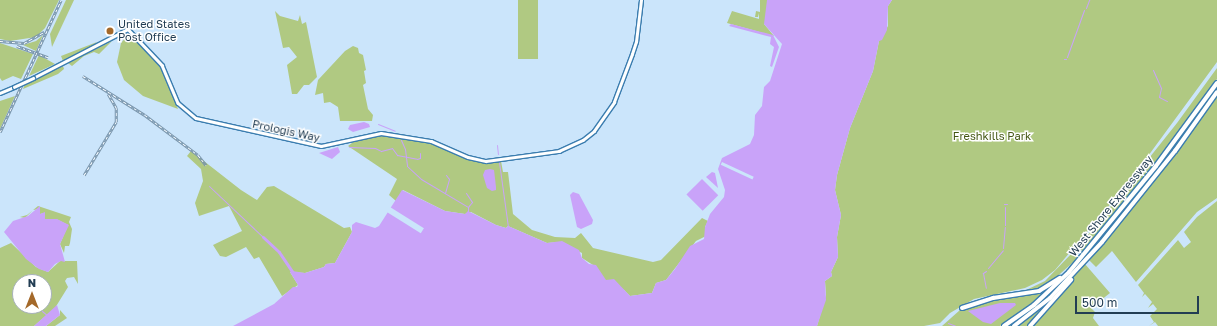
<!DOCTYPE html>
<html>
<head>
<meta charset="utf-8">
<style>
  body { margin:0 }
  #map { position:relative; width:1217px; height:326px; overflow:hidden; background:#cbe5fb; font-family:"Golos Text",sans-serif }
  div>[style] { position:absolute }
  [style*='--x'] { left:calc(var(--x)*1px); top:calc(var(--y)*1px); width:calc(var(--w)*1px); rotate:calc(var(--a)*1deg) }
  .green>* { inset:0; background:#b0c982; transform-origin:0 0 }
  .water>* { inset:0; background:#c9a3f9; transform-origin:0 0 }
  .pier>* { inset:0; background:#cbe5fb; transform-origin:0 0 }
  .stream>* { height:1px; margin:-0.5px; padding:0 0.5px; transform-origin:0.5px; border-radius:0.5px; background:#c9a3f9 }
  .river>* { height:3px; margin:-1.5px; padding:0 1.5px; transform-origin:1.5px; border-radius:1.5px; background:#c9a3f9 }
  .roads { filter:drop-shadow(1px 0 #3b7daf) drop-shadow(-1px 0 #3b7daf) drop-shadow(0 1px #3b7daf) drop-shadow(0 -1px #3b7daf) }
  .secondary>* { height:2.5px; margin:-1.25px; padding:0 1.25px; transform-origin:1.25px; border-radius:1.25px; background:#fff }
  .highway>* { height:4px; margin:-2px; padding:0 2px; transform-origin:2px; border-radius:2px; background:#fff }
  .rail>* { height:2.5px; margin-top:-1.25px; transform-origin:0; background:repeating-linear-gradient(90deg,#fff 0 3px,#7a95ab 0 6px); box-sizing:border-box; border-block:1px solid #7a95ab }
  .bridges { filter:drop-shadow(1px 0 #3b7daf) drop-shadow(-1px 0 #3b7daf) drop-shadow(0 1px #3b7daf) drop-shadow(0 -1px #3b7daf) }
  .secondary-bridge>* { height:2.5px; margin:-1.25px; padding:0 1.25px; transform-origin:1.25px; border-radius:1.25px; background:#fff }
  .dots>* { width:11px; height:11px; translate:-50% -50%; box-sizing:border-box; border:2px solid #fff; border-radius:50% }
  span { translate:-50% -50%; white-space:nowrap; text-align:center; line-height:1.15; -webkit-text-stroke:3px #fff; paint-order:stroke }
  .poi-label { font-size:11px; color:#223d53 }
  .left { translate:0 -50%; text-align:left }
  .street-label { font-size:11px; color:#223d53 }
  .park-label { font-size:11px; color:#445714 }
  .north { position:absolute; left:12px; top:274px; width:40px; height:40px; box-sizing:border-box; background:#fff; border:1px solid #a7b1ba; border-radius:50%; rotate:0deg; font-size:11px; font-weight:700; line-height:16px; text-align:center; color:#223d53 }
  .north::after { content:''; display:block; margin:auto; width:14px; height:18px; background:#a4692a; clip-path:polygon(50% 0,100% 100%,50% 72%,0 100%) }
  .scale { position:absolute; left:1075px; top:296px; width:124px; height:18px; box-sizing:border-box; border:2px solid #223d53; border-top:0; padding-left:5px; font-size:12px; line-height:14px; white-space:nowrap; color:#223d53; -webkit-text-stroke:3px #fff; paint-order:stroke }
</style>
</head>
<body>
<div id="map">
  <div class="green">
    <i style="clip-path:polygon(0 0,59px 0,45px 28px,36px 37px,10px 41px,0 39px)"></i>
    <i style="clip-path:polygon(66px 0,74px 0,52px 47px,50px 34px)"></i>
    <i style="left:518px;top:0;width:20px;height:59px"></i>
    <i style="clip-path:polygon(760px 0,801px 0,764px 24px,774px 36px,727px 23px,732px 11px,759px 19px,759px 13px,758px 17px,755px 17px,756px 11px,760px 12px)"></i>
    <i style="clip-path:polygon(892px 0,1217px 0,1217px 62px,1129px 182px,1055px 270px,1042px 280px,1025px 288px,974px 299px,950px 313px,940px 323px,924px 326px,817px 326px,826px 295px,825px 281px,832px 276px,831px 272px,838px 257px,837px 237px,841px 215px,835px 190px,837px 175px,850px 128px,873px 71px,879px 41px,888px 26px,888px 6px)"></i>
    <i style="clip-path:polygon(275px 11px,280px 16px,298px 21px,300px 15px,302px 24px,306px 22px,317px 77px,309px 85px,304px 85px,297px 94px,292px 94px,287px 65px,297px 57px,289px 47px,283px 48px)"></i>
    <i style="clip-path:polygon(43px 35px,36px 51px,23px 45px,36px 41px)"></i>
    <i style="clip-path:polygon(127px 36px,131px 36px,152px 55px,163px 72px,178px 109px,143px 96px,124px 80px,117px 62px,121px 43px)"></i>
    <i style="clip-path:polygon(112px 41px,99px 54px,94px 52px,84px 56px,72px 66px,68px 63px)"></i>
    <i style="clip-path:polygon(97px 42px,95px 44px,63px 61px,61px 56px)"></i>
    <i style="clip-path:polygon(0 43px,33px 54px,21px 79px,13px 76px,2px 81px,0 78px)"></i>
    <i style="clip-path:polygon(353px 46px,358px 48px,359px 53px,363px 55px,366px 70px,364px 71px,366px 83px,363px 85px,368px 109px,373px 115px,372px 121px,340px 121px,338px 107px,330px 102px,324px 103px,323px 93px,315px 95px,318px 80px,345px 51px)"></i>
    <i style="clip-path:polygon(39px 55px,55px 64px,29px 76px)"></i>
    <i style="clip-path:polygon(63px 66px,64px 69px,58px 74px,23px 89px,25px 84px)"></i>
    <i style="clip-path:polygon(1217px 68px,1217px 79px,1192px 115px,1126px 201px,1083px 253px,1079px 246px,1177px 123px)"></i>
    <i style="clip-path:polygon(1217px 88px,1188px 131px,1100px 242px,1056px 292px,1028px 315px,1012px 326px,1007px 326px,1041px 301px,1065px 278px)"></i>
    <i style="clip-path:polygon(15px 96px,0 129px,0 101px)"></i>
    <i style="clip-path:polygon(1217px 96px,1217px 198px,1197px 212px,1136px 282px,1112px 251px,1096px 267px,1089px 260px,1170px 161px)"></i>
    <i style="clip-path:polygon(385px 135px,434px 143px,470px 160px,484px 163px,501px 161px,503px 172px,508px 172px,513px 214px,532px 230px,555px 237px,575px 238px,581px 233px,593px 248px,653px 262px,661px 260px,702px 218px,708px 221px,705px 227px,706px 236px,696px 241px,666px 280px,656px 283px,652px 293px,630px 296px,624px 290px,605px 280px,593px 265px,582px 258px,582px 253px,559px 242px,547px 243px,508px 226px,506px 228px,496px 225px,471px 212px,465px 214px,445px 211px,403px 190px,396px 201px,389px 195px,397px 179px,348px 146px,356px 140px,371px 136px)"></i>
    <i style="clip-path:polygon(191px 151px,241px 190px,257px 200px,267px 187px,274px 186px,344px 228px,350px 227px,352px 232px,335px 263px,326px 264px,324px 267px,305px 273px,290px 272px,298px 285px,282px 296px,259px 257px,254px 259px,246px 247px,226px 257px,220px 256px,213px 245px,242px 231px,229px 206px,199px 216px,195px 203px,203px 181px,201px 169px,187px 156px)"></i>
    <i style="clip-path:polygon(1217px 201px,1217px 326px,1158px 326px,1155px 322px,1149px 326px,1154px 322px,1150px 316px,1157px 309px,1153px 304px,1148px 308px,1152px 302px,1145px 294px,1142px 297px,1144px 293px,1138px 285px,1178px 240px,1184px 248px,1191px 242px,1184px 232px,1197px 217px)"></i>
    <i style="clip-path:polygon(38px 206px,71px 217px,69px 222px,72px 229px,70px 243px,69px 246px,65px 246px,64px 253px,60px 244px,68px 225px,56px 219px,45px 219px,45px 213px,40px 214px,40px 209px,33px 210px,25px 218px,20px 217px,27px 215px)"></i>
    <i style="clip-path:polygon(evenodd,11px 243px,36px 267px,48px 272px,60px 261px,77px 261px,78px 284px,74px 277px,67px 278px,65px 281px,68px 287px,55px 308px,34px 326px,0 326px,0 248px,11px 243px,20px 282px,44px 282px,44px 306px,20px 306px,20px 282px)"></i>
    <i style="clip-path:polygon(1073px 252px,1079px 257px,1042px 290px,1008px 294px,1024px 291px,1045px 281px)"></i>
    <i style="clip-path:polygon(1085px 264px,1110px 293px,1091px 308px,1095px 312px,1093px 318px,1099px 326px,1031px 326px)"></i>
    <i style="clip-path:polygon(1052px 286px,1037px 301px,1000px 326px,942px 326px,960px 310px,975px 303px,1042px 291px)"></i>
    <i style="clip-path:polygon(1056px 295px,1028px 326px,1017px 326px,1042px 308px)"></i>
    <i style="clip-path:polygon(60px 310px,67px 318px,55px 326px,46px 326px,60px 315px)"></i>
  </div>
  <div class="water">
    <i style="clip-path:polygon(767px 0,892px 0,888px 6px,887px 30px,882px 40px,879px 41px,873px 71px,850px 128px,837px 175px,835px 190px,841px 215px,837px 237px,838px 257px,831px 272px,832px 276px,825px 281px,826px 300px,817px 326px,233px 326px,274px 304px,293px 287px,297px 287px,298px 285px,290px 272px,292px 271px,305px 273px,324px 267px,326px 264px,335px 263px,352px 232px,352px 225px,356px 222px,375px 228px,379px 226px,402px 190px,445px 211px,465px 214px,468px 211px,496px 225px,506px 228px,508px 226px,547px 243px,562px 241px,579px 250px,582px 258px,589px 264px,596px 265px,606px 280px,614px 279px,630px 296px,652px 293px,656px 283px,666px 280px,675px 269px,690px 246px,704px 239px,705px 227px,710px 214px,724px 197px,725px 190px,718px 169px,722px 158px,750px 144px,754px 135px,755px 115px,762px 106px,764px 87px,770px 81px,782px 44px,764px 24px)"></i>
    <i style="clip-path:polygon(731px 24px,773px 35px,779px 47px,772px 67px,770px 66px,774px 47px,770px 44px,771px 37px,729px 26px)"></i>
    <i style="clip-path:polygon(364px 122px,369px 124px,370px 127px,353px 132px,348px 129px,350px 125px)"></i>
    <i style="clip-path:polygon(338px 147px,340px 152px,332px 159px,319px 153px)"></i>
    <i style="clip-path:polygon(490px 169px,494px 170px,496px 187px,496px 190px,492px 191px,487px 188px,483px 175px,485px 170px)"></i>
    <i style="clip-path:polygon(712px 172px,715px 173px,718px 188px,706px 177px)"></i>
    <i style="left:702px;top:179px;width:23px;height:22px;rotate:45deg"></i>
    <i style="clip-path:polygon(573px 192px,579px 194px,593px 220px,592px 224px,581px 229px,577px 227px,570px 195px)"></i>
    <i style="clip-path:polygon(40px 206px,40px 214px,45px 212px,45px 219px,57px 219px,69px 225px,60px 244px,65px 262px,61px 261px,55px 264px,48px 272px,39px 269px,26px 259px,4px 232px,13px 221px,28px 216px)"></i>
    <i style="clip-path:polygon(1000px 303px,1015px 303px,1016px 305px,991px 324px,983px 322px,968px 311px)"></i>
    <i style="clip-path:polygon(57px 305px,60px 315px,46px 326px,34px 326px)"></i>
  </div>
  <div class="pier">
    <i style="left:722px;top:162px;width:35px;height:3px;rotate:25deg"></i>
    <i style="left:390px;top:207px;width:40px;height:6px;rotate:32deg"></i>
  </div>
  <div class="stream">
    <i style="--x:1086;--y:8;--w:9;--a:-69"></i>
    <i style="--x:1067;--y:57;--w:50;--a:-70.1"></i>
    <i style="--x:1064;--y:59;--w:2;--a:0"></i>
    <i style="--x:1153;--y:70;--w:20;--a:66"></i>
    <i style="--x:1161;--y:88;--w:9;--a:103"></i>
    <i style="--x:1159;--y:97;--w:9;--a:27"></i>
    <i style="--x:378;--y:124;--w:18;--a:22"></i>
    <i style="--x:401;--y:140;--w:10;--a:66"></i>
    <i style="--x:405;--y:149;--w:17;--a:83"></i>
    <i style="--x:407;--y:166;--w:19;--a:43"></i>
    <i style="--x:421;--y:179;--w:55;--a:30.8"></i>
    <i style="--x:468;--y:207;--w:4;--a:90"></i>
    <i style="--x:497;--y:145;--w:9;--a:84"></i>
    <i style="--x:349;--y:147;--w:26;--a:2"></i>
    <i style="--x:375;--y:148;--w:7;--a:27"></i>
    <i style="--x:381;--y:151;--w:11;--a:-15"></i>
    <i style="--x:392;--y:148;--w:9;--a:54"></i>
    <i style="--x:397;--y:155;--w:20;--a:11"></i>
    <i style="--x:417;--y:159;--w:3;--a:-18"></i>
    <i style="--x:420;--y:158;--w:5;--a:-90"></i>
    <i style="--x:499;--y:162;--w:66;--a:82.1"></i>
    <i style="--x:209;--y:186;--w:74;--a:43.4"></i>
    <i style="--x:445;--y:193;--w:15;--a:-74"></i>
    <i style="--x:449;--y:179;--w:5;--a:-127"></i>
    <i style="--x:466;--y:193;--w:11;--a:56"></i>
    <i style="--x:472;--y:202;--w:6;--a:129"></i>
    <i style="--x:1004;--y:204;--w:3;--a:0"></i>
    <i style="--x:1005;--y:207;--w:18;--a:90"></i>
    <i style="--x:1003;--y:248;--w:21;--a:-85"></i>
    <i style="--x:988;--y:268;--w:23;--a:-50"></i>
    <i style="--x:986;--y:271;--w:4;--a:146"></i>
    <i style="--x:983;--y:273;--w:15;--a:79"></i>
    <i style="--x:42;--y:311;--w:8;--a:40"></i>
    <i style="--x:948;--y:323;--w:9;--a:21"></i>
  </div>
  <div class="river">
    <i style="--x:263;--y:237;--w:22;--a:43"></i>
    <i style="--x:279;--y:252;--w:27;--a:56"></i>
  </div>
  <div class="roads">
    <div class="secondary">
      <i style="--x:33;--y:78;--w:107;--a:-27.3"></i>
      <i style="--x:128;--y:29;--w:50;--a:46.6"></i>
      <i style="--x:162;--y:65;--w:41;--a:67.2"></i>
      <i style="--x:178;--y:103;--w:23;--a:40"></i>
      <i style="--x:196;--y:118;--w:128;--a:12.6"></i>
      <i style="--x:321;--y:146;--w:61;--a:-12.2"></i>
      <i style="--x:381;--y:133;--w:51;--a:9.1"></i>
      <i style="--x:431;--y:141;--w:40;--a:23.4"></i>
      <i style="--x:468;--y:157;--w:18;--a:13"></i>
      <i style="--x:486;--y:161;--w:74;--a:-7.8"></i>
      <i style="--x:559;--y:151;--w:26;--a:-25"></i>
      <i style="--x:583;--y:140;--w:14;--a:-39"></i>
      <i style="--x:594;--y:131;--w:35;--a:-55"></i>
      <i style="--x:614;--y:102;--w:51;--a:-69.4"></i>
      <i style="--x:632;--y:54;--w:13;--a:-72"></i>
      <i style="--x:636;--y:42;--w:42;--a:-83.2"></i>
      <i style="--x:0;--y:93;--w:15;--a:-23"></i>
    </div>
    <div class="highway">
      <i style="--x:962;--y:308;--w:33;--a:-18"></i>
      <i style="--x:993;--y:298;--w:47;--a:-8.7"></i>
      <i style="--x:1039;--y:291;--w:25;--a:-32"></i>
      <i style="--x:1004;--y:326;--w:37;--a:-35"></i>
      <i style="--x:1034;--y:305;--w:48;--a:-43.3"></i>
      <i style="--x:1069;--y:272;--w:137;--a:-50.6"></i>
      <i style="--x:1156;--y:166;--w:103;--a:-53.7"></i>
      <i style="--x:1014;--y:326;--w:46;--a:-37.9"></i>
      <i style="--x:1050;--y:298;--w:76;--a:-47.1"></i>
      <i style="--x:1102;--y:242;--w:117;--a:-51.3"></i>
      <i style="--x:1175;--y:151;--w:72;--a:-54.6"></i>
      <i style="--x:1030;--y:326;--w:62;--a:-48.3"></i>
    </div>
  </div>
  <div class="rail">
    <i style="--x:0;--y:41;--w:24;--a:5"></i>
    <i style="--x:24;--y:43;--w:23;--a:-29"></i>
    <i style="--x:17;--y:46;--w:33;--a:20"></i>
    <i style="--x:83;--y:76;--w:73;--a:32.2"></i>
    <i style="--x:145;--y:115;--w:66;--a:37"></i>
    <i style="--x:198;--y:155;--w:13;--a:51"></i>
    <i style="--x:0;--y:132;--w:145;--a:-65.2"></i>
    <i style="--x:84;--y:175;--w:62;--a:-58.9"></i>
    <i style="--x:116;--y:122;--w:14;--a:-90"></i>
    <i style="--x:116;--y:108;--w:16;--a:-120"></i>
  </div>
  <div class="bridges">
    <div class="secondary-bridge">
      <i style="--x:14;--y:87;--w:21;--a:-25"></i>
    </div>
  </div>
  <div class="dots">
    <i style="left:110px;top:31px;background:#a4692a"></i>
  </div>
  <div class="poi-label">
    <span class="left" style="left:118px;top:31px">United States<br>Post Office</span>
  </div>
  <div class="street-label">
    <span style="left:286px;top:131px;rotate:12deg">Prologis Way</span>
    <span style="left:1111px;top:206px;rotate:-51deg">West Shore Expressway</span>
  </div>
  <div class="park-label">
    <span style="left:992px;top:136px">Freshkills Park</span>
  </div>
  <div class="north">N</div>
  <div class="scale">500 m</div>
</div>
</body>
</html>
